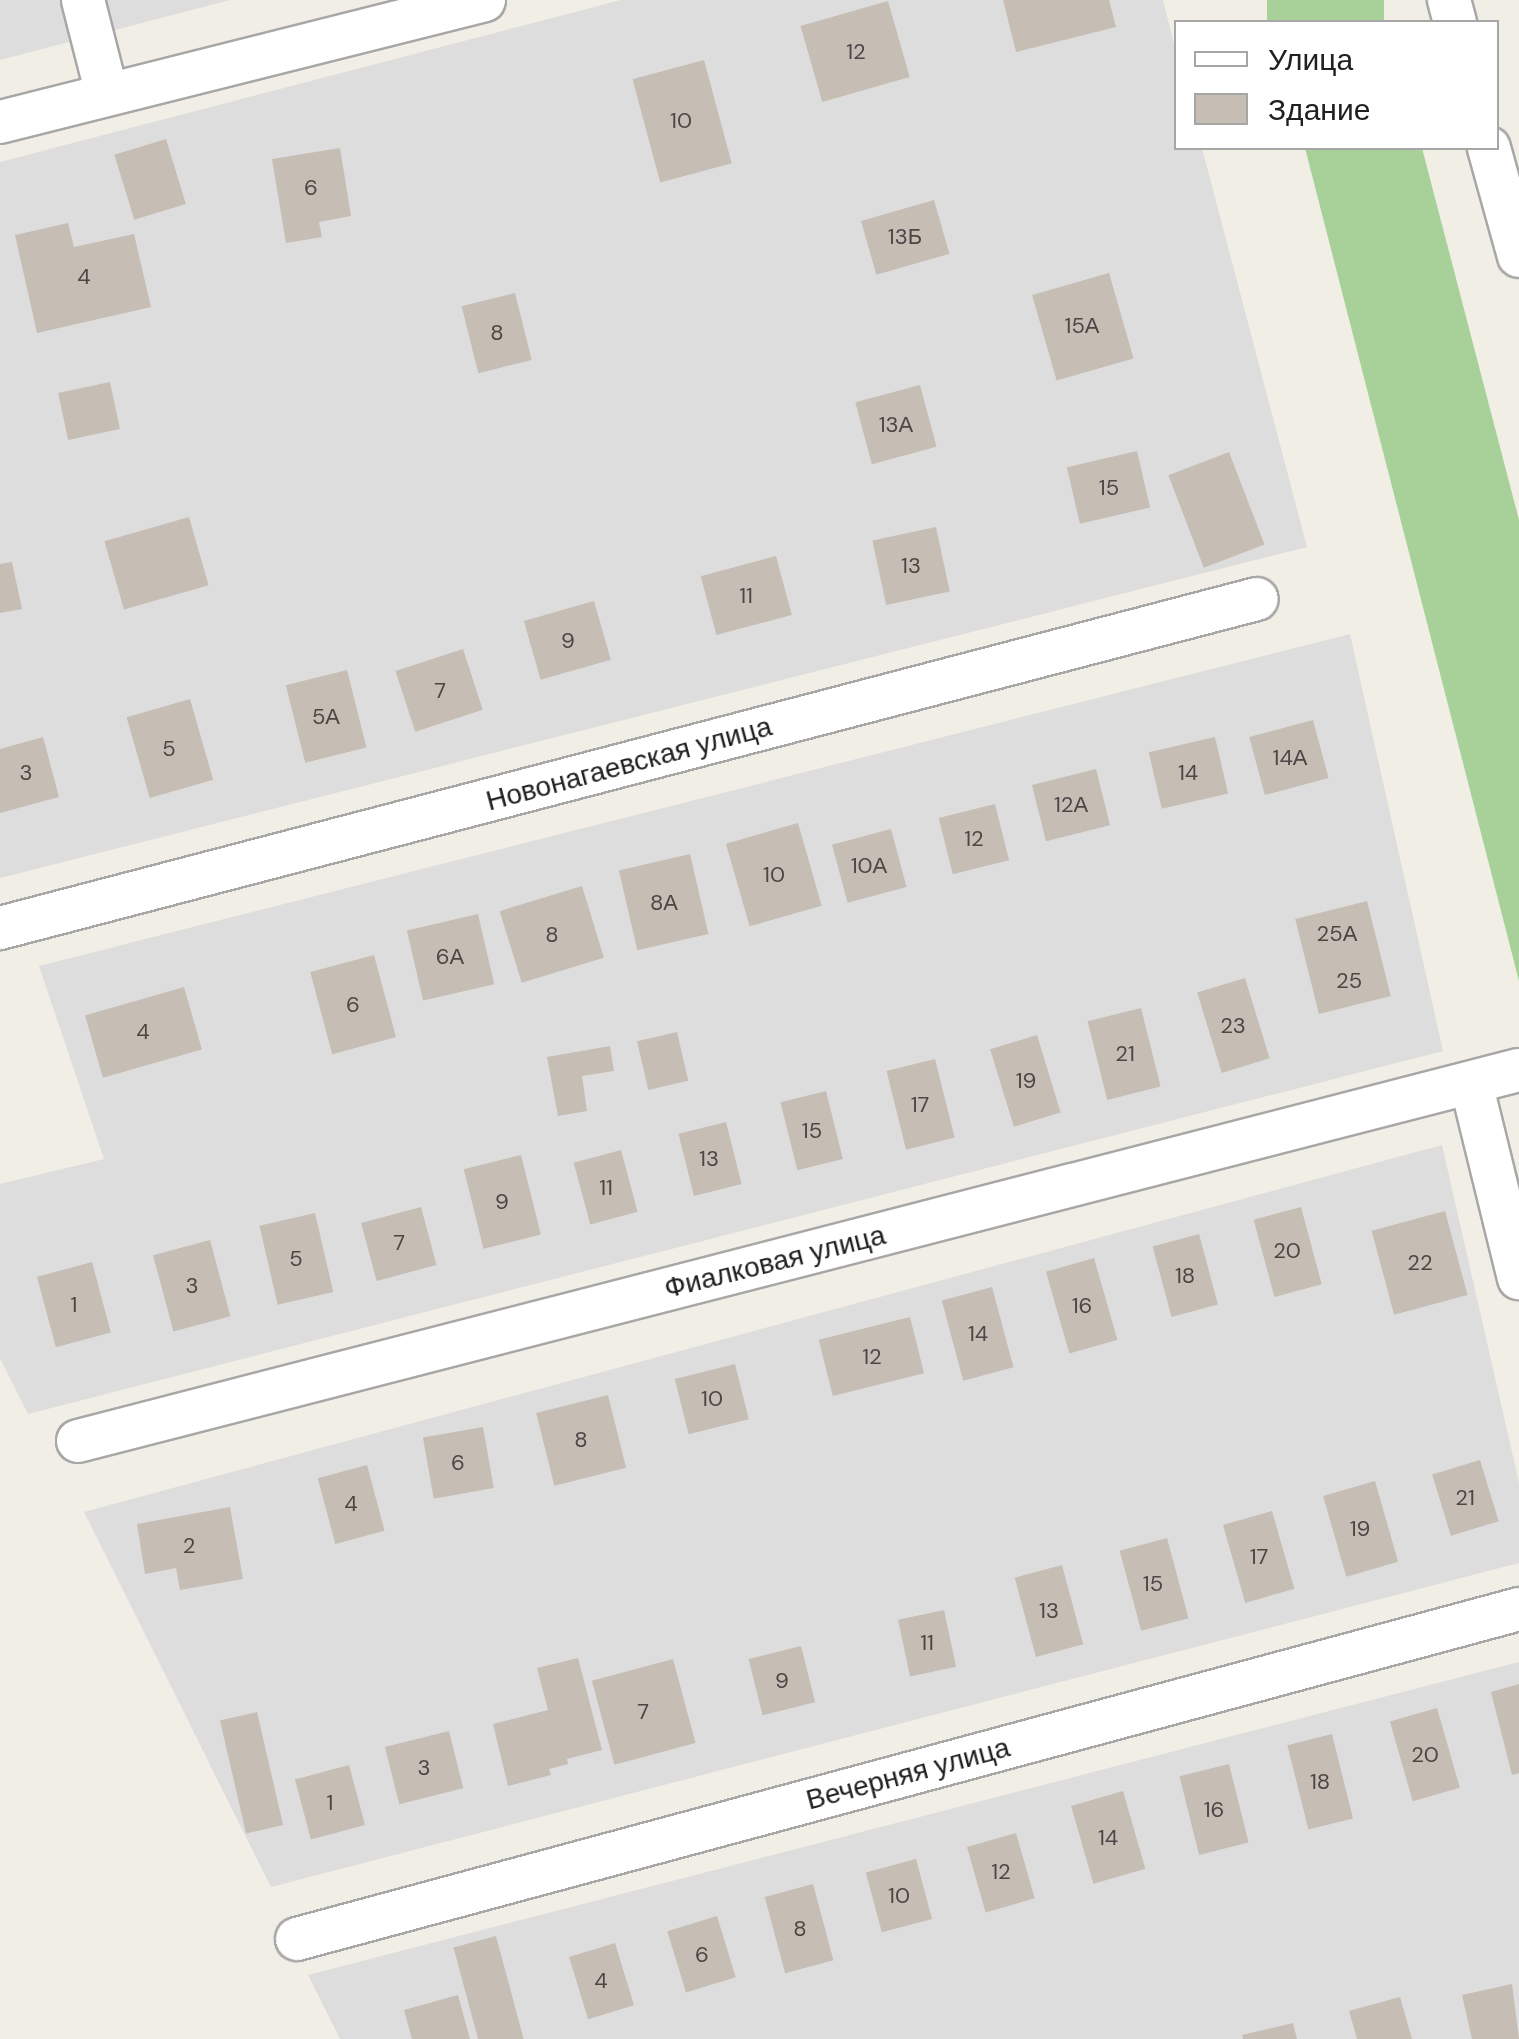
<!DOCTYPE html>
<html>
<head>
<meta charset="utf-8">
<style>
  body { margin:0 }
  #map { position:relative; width:1519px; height:2039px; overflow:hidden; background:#f1eee6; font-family:"DM Sans",sans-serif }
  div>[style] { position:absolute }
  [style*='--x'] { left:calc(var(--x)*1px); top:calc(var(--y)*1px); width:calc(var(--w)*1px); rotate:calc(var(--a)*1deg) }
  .residential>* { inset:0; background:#dedddd }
  .forest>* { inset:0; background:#a8d19a; transform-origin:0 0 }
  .building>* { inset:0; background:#c6bdb5; transform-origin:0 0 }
  .roads { filter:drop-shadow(2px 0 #a7a7a7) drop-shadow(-2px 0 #a7a7a7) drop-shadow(0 2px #a7a7a7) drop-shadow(0 -2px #a7a7a7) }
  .street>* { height:42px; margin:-21px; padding:0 21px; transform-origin:21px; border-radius:21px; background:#fff }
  span { translate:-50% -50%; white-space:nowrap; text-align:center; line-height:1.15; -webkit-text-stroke:9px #fff; paint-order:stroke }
  .number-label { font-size:22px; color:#4a4745 }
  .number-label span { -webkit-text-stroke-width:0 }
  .street-label { font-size:28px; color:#202020 }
  .legend { position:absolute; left:1174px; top:20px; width:325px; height:130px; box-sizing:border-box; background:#fff; border:2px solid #a6a6a6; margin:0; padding:12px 18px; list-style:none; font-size:30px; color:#202020 }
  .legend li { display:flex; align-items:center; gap:20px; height:50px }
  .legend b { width:50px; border:2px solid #a6a6a6 }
</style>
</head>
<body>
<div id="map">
  <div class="residential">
    <i style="clip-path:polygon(0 0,230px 0,0 60px)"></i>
    <i style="clip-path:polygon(621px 0,1163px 0,1176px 52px,1176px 148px,1202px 148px,1307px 547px,0 878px,0 162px)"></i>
    <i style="clip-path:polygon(1350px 634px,1443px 1051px,28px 1414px,0 1358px,0 1184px,104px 1159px,39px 966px)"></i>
    <i style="clip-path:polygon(1442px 1145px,1519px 1483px,1519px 1563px,271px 1887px,84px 1512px)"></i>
    <i style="clip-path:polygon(1519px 1662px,1519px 2039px,340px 2039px,308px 1975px)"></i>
  </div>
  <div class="forest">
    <i style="left:1267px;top:0;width:117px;height:23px"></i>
    <i style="clip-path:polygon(1305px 148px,1422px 148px,1519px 520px,1519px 981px)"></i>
  </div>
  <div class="building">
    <i style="clip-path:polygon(1003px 0,1109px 0,1116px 27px,1016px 52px)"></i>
    <i style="left:888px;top:1px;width:79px;height:91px;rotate:74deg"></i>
    <i style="left:704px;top:60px;width:107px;height:74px;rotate:75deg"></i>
    <i style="left:166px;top:139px;width:68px;height:54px;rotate:73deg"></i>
    <i style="clip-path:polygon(340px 148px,351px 216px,319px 222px,322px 237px,286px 243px,272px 159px)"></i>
    <i style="left:934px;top:200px;width:56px;height:76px;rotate:74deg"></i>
    <i style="clip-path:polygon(68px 223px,74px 247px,134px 234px,151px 307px,37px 333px,15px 235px)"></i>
    <i style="left:1109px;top:273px;width:89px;height:80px;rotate:74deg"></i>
    <i style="left:515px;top:293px;width:69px;height:55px;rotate:76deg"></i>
    <i style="left:110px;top:382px;width:48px;height:53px;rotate:78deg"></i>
    <i style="left:920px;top:385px;width:64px;height:67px;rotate:75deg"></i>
    <i style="left:1137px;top:451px;width:58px;height:72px;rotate:77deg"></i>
    <i style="left:1229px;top:452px;width:99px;height:65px;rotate:69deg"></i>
    <i style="left:189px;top:517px;width:71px;height:88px;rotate:74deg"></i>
    <i style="left:936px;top:527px;width:66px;height:65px;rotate:78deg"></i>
    <i style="left:776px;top:556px;width:61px;height:78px;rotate:75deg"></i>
    <i style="clip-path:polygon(12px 562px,22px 609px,0 613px,0 564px)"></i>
    <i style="left:594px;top:601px;width:61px;height:73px;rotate:74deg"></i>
    <i style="left:463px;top:649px;width:64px;height:71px;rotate:72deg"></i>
    <i style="left:347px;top:670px;width:80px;height:63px;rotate:76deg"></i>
    <i style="left:190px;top:699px;width:84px;height:66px;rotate:74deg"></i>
    <i style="left:1313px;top:720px;width:60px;height:66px;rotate:75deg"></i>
    <i style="clip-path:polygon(43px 737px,59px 797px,0 813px,0 749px)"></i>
    <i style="left:1215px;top:737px;width:58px;height:68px;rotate:77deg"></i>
    <i style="left:1096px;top:769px;width:58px;height:66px;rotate:76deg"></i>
    <i style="left:995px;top:804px;width:58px;height:58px;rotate:76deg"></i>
    <i style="left:798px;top:823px;width:86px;height:75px;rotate:74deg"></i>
    <i style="left:891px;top:829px;width:60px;height:61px;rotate:75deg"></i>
    <i style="left:690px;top:854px;width:82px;height:73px;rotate:77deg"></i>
    <i style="left:582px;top:886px;width:75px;height:86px;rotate:73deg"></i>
    <i style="left:1367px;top:901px;width:98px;height:74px;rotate:76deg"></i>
    <i style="left:478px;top:914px;width:72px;height:73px;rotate:77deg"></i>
    <i style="left:374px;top:955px;width:85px;height:66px;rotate:75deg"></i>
    <i style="left:1245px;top:978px;width:84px;height:50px;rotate:73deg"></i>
    <i style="left:184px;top:987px;width:65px;height:103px;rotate:74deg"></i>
    <i style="left:1141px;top:1008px;width:81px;height:55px;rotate:76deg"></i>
    <i style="left:677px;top:1032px;width:50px;height:41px;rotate:77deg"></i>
    <i style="left:1037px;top:1035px;width:81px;height:49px;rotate:73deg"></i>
    <i style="clip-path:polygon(610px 1046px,614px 1071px,582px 1076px,587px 1111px,558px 1116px,547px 1057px)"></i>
    <i style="left:935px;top:1059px;width:81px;height:50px;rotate:76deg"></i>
    <i style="left:826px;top:1091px;width:70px;height:47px;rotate:76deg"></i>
    <i style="left:726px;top:1122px;width:64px;height:49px;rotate:76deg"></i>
    <i style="left:621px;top:1150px;width:64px;height:49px;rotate:75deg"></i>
    <i style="left:521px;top:1155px;width:82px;height:59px;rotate:76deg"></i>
    <i style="left:421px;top:1207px;width:60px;height:62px;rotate:75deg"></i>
    <i style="left:1301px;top:1207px;width:80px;height:49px;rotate:75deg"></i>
    <i style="left:1445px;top:1211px;width:87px;height:76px;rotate:75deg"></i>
    <i style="left:315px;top:1213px;width:81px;height:57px;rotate:77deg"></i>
    <i style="left:1199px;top:1234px;width:73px;height:48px;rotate:75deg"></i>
    <i style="left:210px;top:1240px;width:79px;height:59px;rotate:75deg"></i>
    <i style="left:1094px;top:1258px;width:85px;height:50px;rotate:74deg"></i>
    <i style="left:92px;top:1262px;width:73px;height:57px;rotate:75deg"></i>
    <i style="left:992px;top:1287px;width:83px;height:52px;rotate:75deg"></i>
    <i style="left:910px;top:1317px;width:58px;height:94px;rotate:76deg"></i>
    <i style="left:735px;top:1364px;width:57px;height:62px;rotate:76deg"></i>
    <i style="left:608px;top:1395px;width:75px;height:74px;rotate:76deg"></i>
    <i style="left:483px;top:1427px;width:62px;height:61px;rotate:80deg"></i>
    <i style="left:1480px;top:1460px;width:64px;height:50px;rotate:73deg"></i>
    <i style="left:367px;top:1465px;width:68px;height:51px;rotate:75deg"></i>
    <i style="left:1375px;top:1481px;width:84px;height:54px;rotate:74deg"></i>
    <i style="clip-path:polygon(230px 1507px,243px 1579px,180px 1590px,176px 1568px,145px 1574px,137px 1524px)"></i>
    <i style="left:1272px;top:1511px;width:81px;height:51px;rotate:74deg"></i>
    <i style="left:1167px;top:1538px;width:83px;height:49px;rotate:75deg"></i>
    <i style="left:1062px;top:1565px;width:82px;height:49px;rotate:75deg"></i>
    <i style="left:944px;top:1610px;width:58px;height:47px;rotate:78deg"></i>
    <i style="left:801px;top:1646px;width:58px;height:54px;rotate:76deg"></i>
    <i style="clip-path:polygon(578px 1658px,602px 1750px,567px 1759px,568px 1764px,549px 1769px,551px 1775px,508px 1786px,493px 1724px,548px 1710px,537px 1668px)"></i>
    <i style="left:673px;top:1659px;width:87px;height:84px;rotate:75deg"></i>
    <i style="clip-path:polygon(1519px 1684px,1519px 1773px,1512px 1775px,1491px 1692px)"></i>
    <i style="left:1437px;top:1708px;width:83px;height:49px;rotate:74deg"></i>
    <i style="left:257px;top:1712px;width:116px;height:38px;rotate:77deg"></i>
    <i style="left:449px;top:1731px;width:59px;height:66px;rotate:76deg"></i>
    <i style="left:1332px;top:1734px;width:87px;height:46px;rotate:76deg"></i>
    <i style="left:1229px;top:1764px;width:81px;height:51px;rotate:76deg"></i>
    <i style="left:349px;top:1765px;width:62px;height:56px;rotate:75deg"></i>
    <i style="left:1123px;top:1791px;width:81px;height:54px;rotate:74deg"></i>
    <i style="left:1016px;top:1833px;width:68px;height:51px;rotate:74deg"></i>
    <i style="left:916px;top:1859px;width:62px;height:52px;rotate:75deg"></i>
    <i style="left:813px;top:1884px;width:79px;height:50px;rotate:75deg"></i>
    <i style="left:717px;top:1916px;width:64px;height:52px;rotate:73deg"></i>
    <i style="left:496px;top:1936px;width:107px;height:44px;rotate:75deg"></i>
    <i style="left:615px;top:1943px;width:65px;height:48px;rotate:73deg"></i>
    <i style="clip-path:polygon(1512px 1984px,1519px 2039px,1472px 2039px,1462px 1995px)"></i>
    <i style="clip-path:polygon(458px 1995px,470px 2039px,412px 2039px,404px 2010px)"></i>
    <i style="clip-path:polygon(1400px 1997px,1412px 2039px,1357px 2039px,1349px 2011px)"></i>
    <i style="clip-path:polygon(1293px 2023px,1297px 2039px,1243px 2039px,1242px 2035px)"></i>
  </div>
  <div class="roads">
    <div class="street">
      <i style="--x:83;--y:0;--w:97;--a:75.7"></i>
      <i style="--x:1449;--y:0;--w:23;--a:75"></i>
      <i style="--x:0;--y:122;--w:499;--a:-14.1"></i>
      <i style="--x:1489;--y:148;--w:112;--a:74.5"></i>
      <i style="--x:0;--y:928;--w:1299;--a:-14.67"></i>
      <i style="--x:1471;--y:1083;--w:201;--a:76.2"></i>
      <i style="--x:78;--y:1441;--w:1488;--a:-14.44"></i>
      <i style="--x:297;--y:1939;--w:1266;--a:-15.11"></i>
    </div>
  </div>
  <div class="number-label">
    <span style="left:856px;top:52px">12</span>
    <span style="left:681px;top:121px">10</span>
    <span style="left:311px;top:188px">6</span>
    <span style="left:905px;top:237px">13Б</span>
    <span style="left:84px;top:277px">4</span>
    <span style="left:1082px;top:326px">15А</span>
    <span style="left:497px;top:333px">8</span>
    <span style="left:896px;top:425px">13А</span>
    <span style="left:1109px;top:488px">15</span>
    <span style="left:911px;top:566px">13</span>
    <span style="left:746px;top:596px">11</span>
    <span style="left:568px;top:641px">9</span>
    <span style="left:440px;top:691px">7</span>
    <span style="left:326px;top:717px">5А</span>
    <span style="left:169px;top:749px">5</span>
    <span style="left:1290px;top:758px">14А</span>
    <span style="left:26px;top:773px">3</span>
    <span style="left:1188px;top:773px">14</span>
    <span style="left:1071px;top:805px">12А</span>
    <span style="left:974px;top:839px">12</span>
    <span style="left:869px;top:866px">10А</span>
    <span style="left:774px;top:875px">10</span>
    <span style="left:664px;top:903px">8А</span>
    <span style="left:1337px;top:934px">25А</span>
    <span style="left:552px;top:935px">8</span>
    <span style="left:450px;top:957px">6А</span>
    <span style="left:1349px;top:981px">25</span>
    <span style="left:353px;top:1005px">6</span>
    <span style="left:1233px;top:1026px">23</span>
    <span style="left:143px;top:1032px">4</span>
    <span style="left:1125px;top:1054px">21</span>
    <span style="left:1026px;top:1081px">19</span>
    <span style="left:920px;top:1105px">17</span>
    <span style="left:812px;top:1131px">15</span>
    <span style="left:709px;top:1159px">13</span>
    <span style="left:606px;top:1188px">11</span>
    <span style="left:502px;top:1202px">9</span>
    <span style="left:399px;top:1243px">7</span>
    <span style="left:1287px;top:1251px">20</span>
    <span style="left:296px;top:1259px">5</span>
    <span style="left:1420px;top:1263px">22</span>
    <span style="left:1185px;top:1276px">18</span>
    <span style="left:192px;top:1286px">3</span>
    <span style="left:74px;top:1305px">1</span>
    <span style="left:1082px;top:1306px">16</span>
    <span style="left:978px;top:1334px">14</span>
    <span style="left:872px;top:1357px">12</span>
    <span style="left:712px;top:1399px">10</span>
    <span style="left:581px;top:1440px">8</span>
    <span style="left:458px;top:1463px">6</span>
    <span style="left:1465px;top:1498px">21</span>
    <span style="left:351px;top:1504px">4</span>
    <span style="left:1360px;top:1529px">19</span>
    <span style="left:189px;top:1546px">2</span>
    <span style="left:1259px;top:1557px">17</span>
    <span style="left:1153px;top:1584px">15</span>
    <span style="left:1049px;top:1611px">13</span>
    <span style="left:927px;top:1643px">11</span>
    <span style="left:782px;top:1681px">9</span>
    <span style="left:643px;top:1712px">7</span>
    <span style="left:1425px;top:1755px">20</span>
    <span style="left:424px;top:1768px">3</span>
    <span style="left:1320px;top:1782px">18</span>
    <span style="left:330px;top:1803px">1</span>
    <span style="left:1214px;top:1810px">16</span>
    <span style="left:1108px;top:1838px">14</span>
    <span style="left:1001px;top:1872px">12</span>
    <span style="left:899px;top:1896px">10</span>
    <span style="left:800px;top:1929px">8</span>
    <span style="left:702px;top:1955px">6</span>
    <span style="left:601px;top:1981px">4</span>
  </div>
  <div class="street-label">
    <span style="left:629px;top:764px;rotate:-15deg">Новонагаевская улица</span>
    <span style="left:775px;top:1262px;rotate:-14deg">Фиалковая улица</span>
    <span style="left:908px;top:1774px;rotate:-15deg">Вечерняя улица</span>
  </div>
  <ul class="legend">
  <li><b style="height:12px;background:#fff"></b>Улица</li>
  <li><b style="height:28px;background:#c6bdb5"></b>Здание</li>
  </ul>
</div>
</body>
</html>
